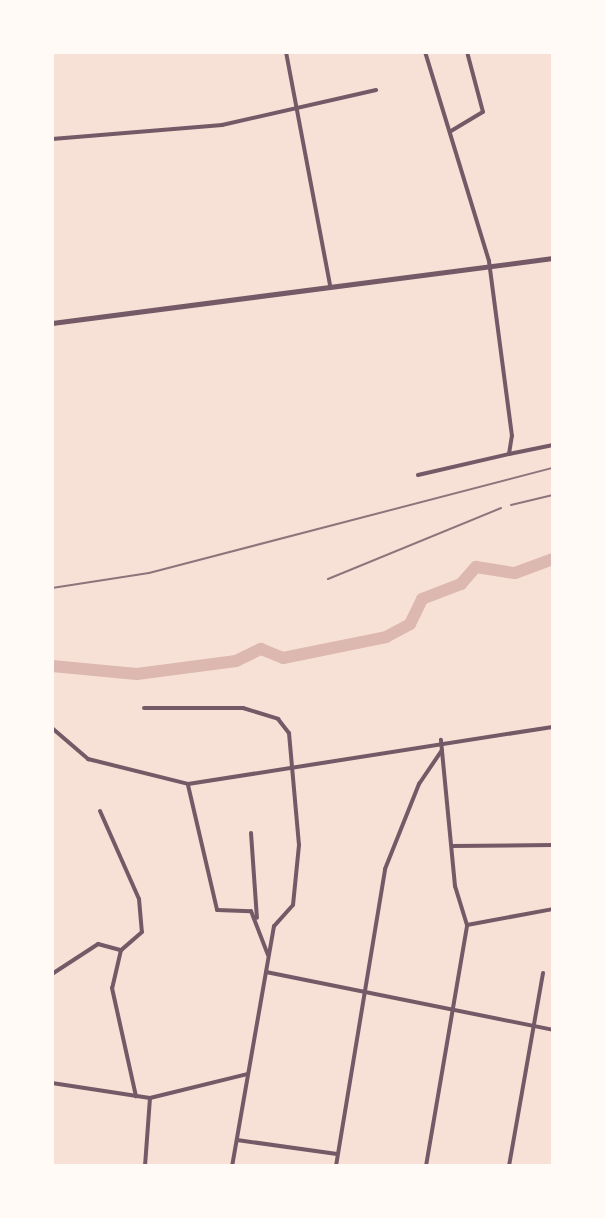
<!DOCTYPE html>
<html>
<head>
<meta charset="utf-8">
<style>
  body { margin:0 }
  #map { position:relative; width:605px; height:1218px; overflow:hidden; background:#f7e1d7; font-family:"Exo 2",sans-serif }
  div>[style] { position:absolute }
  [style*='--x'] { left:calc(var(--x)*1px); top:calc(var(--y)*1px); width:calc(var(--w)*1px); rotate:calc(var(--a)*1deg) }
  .river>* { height:12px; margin:-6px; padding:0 6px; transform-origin:6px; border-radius:6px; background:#dcb8b0 }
  .minor>* { height:4px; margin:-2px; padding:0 2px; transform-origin:2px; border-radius:2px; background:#755966 }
  .tertiary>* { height:5px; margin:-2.5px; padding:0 2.5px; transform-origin:2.5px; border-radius:2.5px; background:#755966 }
  .rail>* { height:2px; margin:-1px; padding:0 1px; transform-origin:1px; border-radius:1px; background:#8f747c }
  span { translate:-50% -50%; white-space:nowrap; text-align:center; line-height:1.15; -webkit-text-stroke:8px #fffaf5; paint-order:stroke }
  .frame { position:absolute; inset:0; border:54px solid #fffaf5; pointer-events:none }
</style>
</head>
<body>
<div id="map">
  <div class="river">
    <i style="--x:52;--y:666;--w:85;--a:5.4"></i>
    <i style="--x:137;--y:674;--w:100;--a:-7.5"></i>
    <i style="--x:236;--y:661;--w:28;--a:-26"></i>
    <i style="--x:261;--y:649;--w:24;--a:22"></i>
    <i style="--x:283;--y:658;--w:105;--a:-11.5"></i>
    <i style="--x:386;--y:637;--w:27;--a:-28"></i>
    <i style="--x:410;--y:624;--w:28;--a:-64"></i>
    <i style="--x:422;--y:599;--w:42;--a:-21"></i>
    <i style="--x:461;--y:584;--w:23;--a:-49"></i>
    <i style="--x:476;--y:567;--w:39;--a:9"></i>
    <i style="--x:515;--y:573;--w:40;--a:-20.2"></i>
  </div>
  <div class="minor">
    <i style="--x:286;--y:52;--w:237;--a:79.3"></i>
    <i style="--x:451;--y:131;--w:37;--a:-31"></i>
    <i style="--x:483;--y:112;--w:62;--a:-104.9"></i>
    <i style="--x:52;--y:139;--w:171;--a:-4.7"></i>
    <i style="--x:222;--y:125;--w:158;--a:-12.8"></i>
    <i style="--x:509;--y:454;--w:45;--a:-11.6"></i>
    <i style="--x:418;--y:475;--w:93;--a:-13"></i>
    <i style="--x:509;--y:454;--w:18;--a:-81"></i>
    <i style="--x:512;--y:436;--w:177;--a:-97.5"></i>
    <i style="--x:489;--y:261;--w:219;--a:-107"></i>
    <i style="--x:144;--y:708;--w:99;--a:0"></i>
    <i style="--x:243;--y:708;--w:37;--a:17"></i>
    <i style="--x:278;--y:719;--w:18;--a:52"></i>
    <i style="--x:289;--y:733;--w:112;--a:84.9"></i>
    <i style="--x:299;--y:845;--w:60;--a:95.7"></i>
    <i style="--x:293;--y:905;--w:28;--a:132"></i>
    <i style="--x:274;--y:926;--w:244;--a:99.9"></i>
    <i style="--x:52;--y:728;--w:48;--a:40.7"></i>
    <i style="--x:88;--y:759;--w:103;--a:14"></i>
    <i style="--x:188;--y:784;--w:369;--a:-8.9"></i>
    <i style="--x:188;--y:785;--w:128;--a:76.9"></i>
    <i style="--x:217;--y:910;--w:34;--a:2"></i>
    <i style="--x:251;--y:911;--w:47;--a:68.9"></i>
    <i style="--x:100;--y:811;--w:96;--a:66.1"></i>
    <i style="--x:139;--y:899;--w:33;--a:85"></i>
    <i style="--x:142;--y:932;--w:28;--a:139"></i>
    <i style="--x:121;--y:950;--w:39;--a:103"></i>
    <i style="--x:112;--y:988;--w:111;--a:77.5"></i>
    <i style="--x:251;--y:833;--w:85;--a:86"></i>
    <i style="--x:452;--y:846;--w:101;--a:-0.6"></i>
    <i style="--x:467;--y:925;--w:87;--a:-10.5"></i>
    <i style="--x:266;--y:972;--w:293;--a:11.4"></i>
    <i style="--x:52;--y:974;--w:55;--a:-33.1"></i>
    <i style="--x:98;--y:944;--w:24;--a:15"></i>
    <i style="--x:52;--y:1083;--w:99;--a:8.7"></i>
    <i style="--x:150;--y:1098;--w:101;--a:-13.8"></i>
    <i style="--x:237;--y:1140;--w:101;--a:8"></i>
    <i style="--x:145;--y:1166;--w:68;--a:-85.8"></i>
    <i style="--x:336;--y:1166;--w:301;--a:-80.6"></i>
    <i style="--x:385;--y:869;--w:92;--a:-68.2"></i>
    <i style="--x:419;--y:784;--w:41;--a:-55.9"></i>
    <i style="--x:426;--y:1166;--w:244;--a:-80.3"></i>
    <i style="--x:467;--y:925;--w:41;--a:-107.1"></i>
    <i style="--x:455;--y:886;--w:147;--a:-95.5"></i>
    <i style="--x:509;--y:1166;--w:196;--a:-80"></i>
  </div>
  <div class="tertiary">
    <i style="--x:52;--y:323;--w:505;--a:-7.39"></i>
  </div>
  <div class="rail">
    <i style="--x:511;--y:505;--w:43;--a:-13.4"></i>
    <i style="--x:328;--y:579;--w:187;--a:-22.3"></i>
    <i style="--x:52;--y:588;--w:98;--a:-8.8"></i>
    <i style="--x:149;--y:573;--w:417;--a:-14.6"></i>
  </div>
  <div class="frame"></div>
</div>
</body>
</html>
